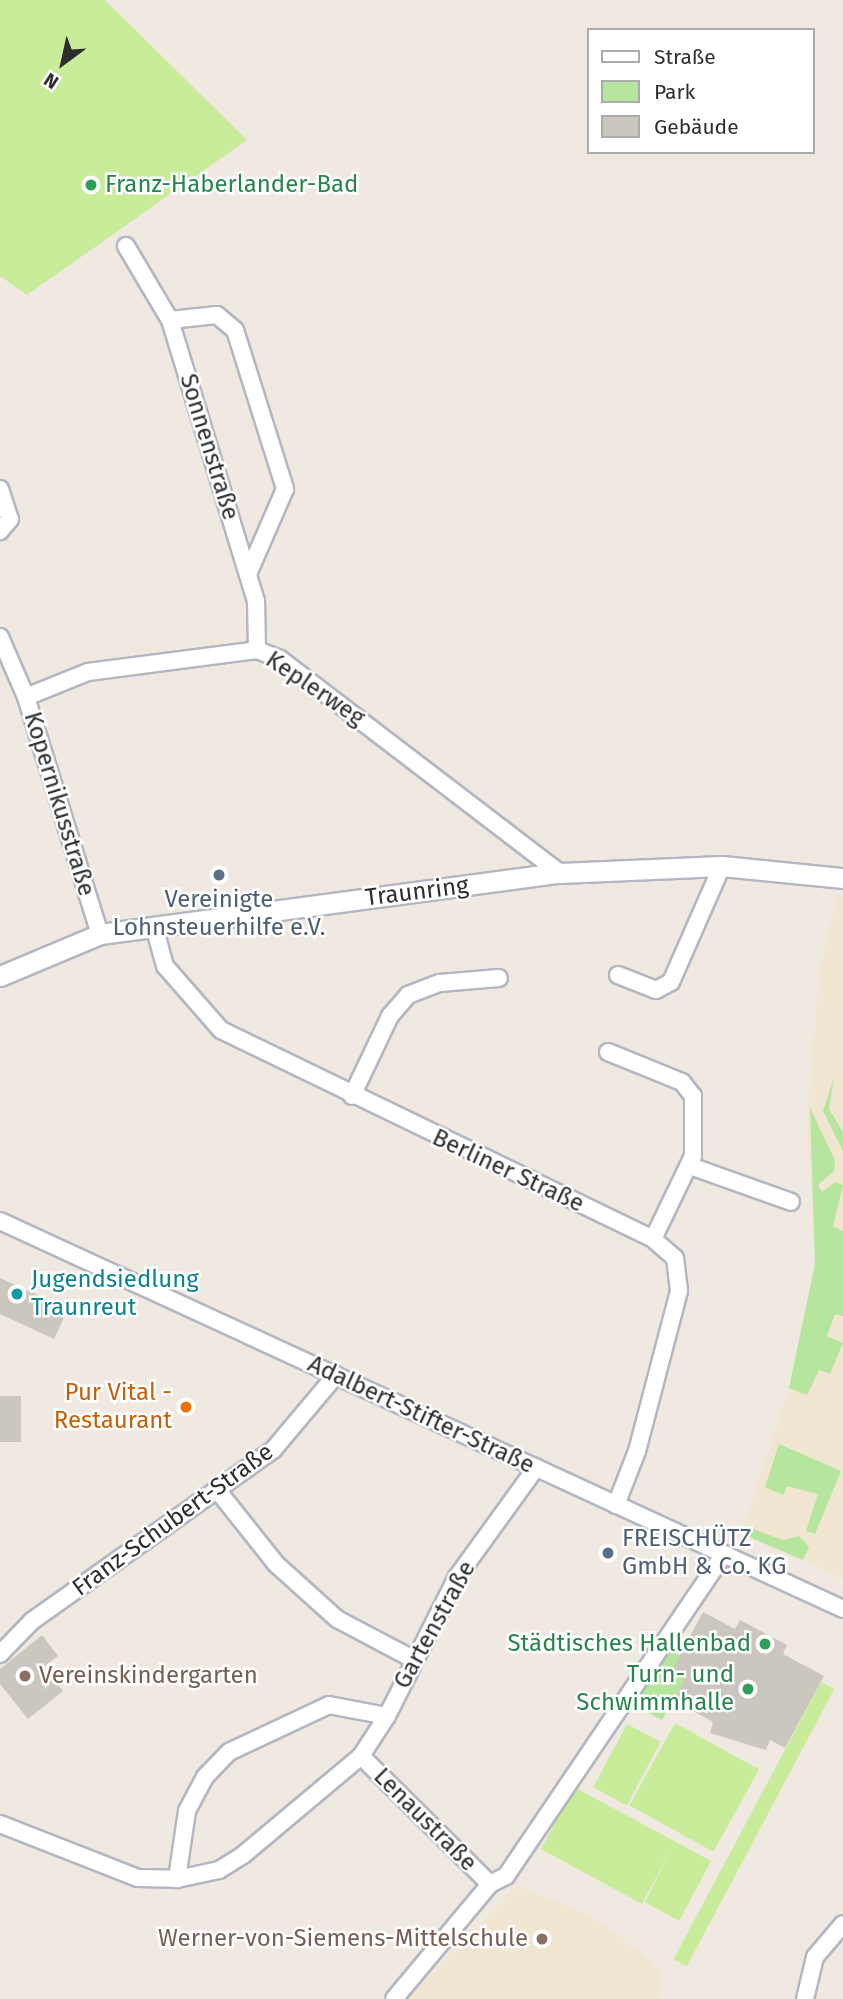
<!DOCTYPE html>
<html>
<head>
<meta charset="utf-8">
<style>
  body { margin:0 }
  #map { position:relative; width:843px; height:1999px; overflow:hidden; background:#efe9e1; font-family:"Fira Sans",sans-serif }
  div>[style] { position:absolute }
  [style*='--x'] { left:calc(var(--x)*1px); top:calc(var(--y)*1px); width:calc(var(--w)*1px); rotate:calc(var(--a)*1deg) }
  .education>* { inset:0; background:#f0e6d1 }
  .green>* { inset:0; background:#b6e59e }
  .pitch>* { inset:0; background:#c9ec9a; transform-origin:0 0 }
  .building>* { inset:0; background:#cbc7bf; transform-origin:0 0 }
  .roads { filter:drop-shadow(2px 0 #b4b7c1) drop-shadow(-2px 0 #b4b7c1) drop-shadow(0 2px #b4b7c1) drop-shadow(0 -2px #b4b7c1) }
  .minor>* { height:16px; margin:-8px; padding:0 8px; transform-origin:8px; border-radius:8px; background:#fff }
  .tertiary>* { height:19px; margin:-9.5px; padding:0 9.5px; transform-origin:9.5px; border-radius:9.5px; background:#fff }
  .dots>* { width:19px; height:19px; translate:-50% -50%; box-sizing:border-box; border:4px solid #fff; border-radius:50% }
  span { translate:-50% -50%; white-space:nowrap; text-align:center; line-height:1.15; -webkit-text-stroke:5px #fff; paint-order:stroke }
  .leisure-label { font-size:24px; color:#27864d }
  .left { translate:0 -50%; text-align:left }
  .right { translate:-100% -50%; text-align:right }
  .street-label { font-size:24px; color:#2e2e2e }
  .service-label { font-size:24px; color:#4e5e75 }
  .culture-label { font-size:24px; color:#0d838f }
  .food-label { font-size:24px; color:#c56008 }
  .education-label { font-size:24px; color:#785e54 }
  .legend { position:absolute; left:587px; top:28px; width:228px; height:126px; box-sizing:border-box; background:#fff; border:2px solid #ababab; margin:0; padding:9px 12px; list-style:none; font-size:21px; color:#2e2e2e }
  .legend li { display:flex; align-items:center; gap:14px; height:35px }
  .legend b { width:35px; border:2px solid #ababab }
  .north { position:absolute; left:28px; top:28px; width:70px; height:70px; -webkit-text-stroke:5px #fff; paint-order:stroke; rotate:213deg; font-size:19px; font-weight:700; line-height:28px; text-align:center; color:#2e2e2e }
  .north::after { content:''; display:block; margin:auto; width:24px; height:32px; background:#2e2e2e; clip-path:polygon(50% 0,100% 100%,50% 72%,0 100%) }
</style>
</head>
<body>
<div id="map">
  <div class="education">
    <i style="clip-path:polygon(837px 894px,843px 896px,843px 1578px,742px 1534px,799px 1354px,815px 1264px,807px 1124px,819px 974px)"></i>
    <i style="clip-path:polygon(517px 1886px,588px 1914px,643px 1954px,659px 1972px,658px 1999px,407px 1999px)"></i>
  </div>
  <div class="green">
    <i style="clip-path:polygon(834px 1078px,829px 1109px,843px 1132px,843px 1151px,823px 1111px)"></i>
    <i style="clip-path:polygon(810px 1108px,835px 1160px,834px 1171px,818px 1185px,822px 1192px,835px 1182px,843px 1185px,833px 1226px,843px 1231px,843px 1316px,835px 1314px,827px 1336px,843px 1343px,830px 1374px,819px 1370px,807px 1395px,789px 1388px,815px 1264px)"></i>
    <i style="clip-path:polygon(779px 1444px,841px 1471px,815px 1534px,806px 1531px,818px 1494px,787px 1486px,783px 1495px,765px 1487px)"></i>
    <i style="clip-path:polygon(748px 1527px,783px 1540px,799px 1536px,809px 1547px,803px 1560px,747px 1536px)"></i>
    <i style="clip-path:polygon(668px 1649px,680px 1655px,673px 1670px,686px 1677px,662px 1720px,631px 1703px)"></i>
  </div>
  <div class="pitch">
    <i style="clip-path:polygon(0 0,105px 0,247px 140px,27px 295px,0 276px)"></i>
    <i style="left:821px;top:1682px;width:15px;height:314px;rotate:28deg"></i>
    <i style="left:675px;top:1723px;width:96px;height:94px;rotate:29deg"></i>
    <i style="left:627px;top:1724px;width:38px;height:72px;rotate:28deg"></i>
    <i style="clip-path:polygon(574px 1787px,711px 1861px,679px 1921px,645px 1902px,671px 1849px,642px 1904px,541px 1849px)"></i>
  </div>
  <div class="building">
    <i style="clip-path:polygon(0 1278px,68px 1309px,54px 1339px,0 1314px)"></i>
    <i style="left:0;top:1396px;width:21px;height:46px"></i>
    <i style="clip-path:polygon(703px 1612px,735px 1629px,740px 1620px,787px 1645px,783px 1654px,824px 1676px,785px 1748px,770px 1740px,766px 1750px,710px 1733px,713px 1722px,673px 1700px,686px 1677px,672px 1670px)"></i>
    <i style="clip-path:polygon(42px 1635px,58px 1656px,43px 1667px,63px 1691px,28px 1719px,0 1684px,0 1669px)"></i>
  </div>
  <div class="roads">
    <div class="minor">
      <i style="--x:126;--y:246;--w:86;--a:59.3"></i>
      <i style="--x:170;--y:320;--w:294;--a:73"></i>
      <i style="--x:256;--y:601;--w:49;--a:88.8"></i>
      <i style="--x:170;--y:320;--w:47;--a:-6.1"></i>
      <i style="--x:217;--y:315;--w:23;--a:40"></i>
      <i style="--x:235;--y:330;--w:167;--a:72.5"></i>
      <i style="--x:285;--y:489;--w:93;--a:113.5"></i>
      <i style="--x:0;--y:489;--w:32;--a:72"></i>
      <i style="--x:10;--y:519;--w:16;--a:130"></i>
      <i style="--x:0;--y:637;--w:65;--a:66.6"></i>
      <i style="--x:26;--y:697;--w:248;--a:72.7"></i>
      <i style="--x:26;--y:697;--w:67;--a:-22"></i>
      <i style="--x:88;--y:672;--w:170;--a:-7.4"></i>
      <i style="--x:257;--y:650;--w:25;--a:21"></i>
      <i style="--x:280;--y:659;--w:352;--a:37.4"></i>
      <i style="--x:154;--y:926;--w:41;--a:74.6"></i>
      <i style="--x:165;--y:966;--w:85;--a:48.8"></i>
      <i style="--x:221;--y:1030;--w:480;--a:25.8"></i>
      <i style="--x:653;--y:1239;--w:29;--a:41"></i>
      <i style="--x:675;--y:1258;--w:33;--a:83"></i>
      <i style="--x:679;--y:1291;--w:165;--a:104.7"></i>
      <i style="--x:637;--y:1451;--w:58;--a:111.3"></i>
      <i style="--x:618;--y:975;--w:41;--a:21.5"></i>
      <i style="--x:656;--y:990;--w:17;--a:-28"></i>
      <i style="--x:671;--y:982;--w:127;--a:-66.3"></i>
      <i style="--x:608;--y:1052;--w:80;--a:22.1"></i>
      <i style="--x:682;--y:1082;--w:18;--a:52"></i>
      <i style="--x:693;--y:1096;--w:60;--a:90"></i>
      <i style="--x:693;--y:1156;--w:92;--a:115.7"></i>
      <i style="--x:352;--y:1096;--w:89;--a:-64.6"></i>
      <i style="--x:390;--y:1016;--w:28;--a:-49"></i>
      <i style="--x:408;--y:995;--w:34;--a:-21"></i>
      <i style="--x:440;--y:983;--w:59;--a:-4.8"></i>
      <i style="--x:690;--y:1166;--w:107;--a:19.6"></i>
      <i style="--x:0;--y:1221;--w:928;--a:24.71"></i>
      <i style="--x:218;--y:1491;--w:93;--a:51.5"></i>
      <i style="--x:276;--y:1564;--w:82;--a:42"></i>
      <i style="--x:337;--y:1619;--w:86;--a:27.8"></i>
      <i style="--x:0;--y:1654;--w:46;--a:-45.9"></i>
      <i style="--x:32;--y:1621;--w:296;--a:-35.4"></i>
      <i style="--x:273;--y:1450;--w:98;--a:-50"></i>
      <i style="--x:387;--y:1716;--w:59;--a:-169.3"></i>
      <i style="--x:329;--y:1705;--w:110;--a:154.8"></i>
      <i style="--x:229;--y:1752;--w:35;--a:134"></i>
      <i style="--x:205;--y:1777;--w:38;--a:118"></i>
      <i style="--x:187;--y:1811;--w:69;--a:98.4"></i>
      <i style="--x:177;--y:1879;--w:43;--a:-12.1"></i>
      <i style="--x:219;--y:1870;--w:28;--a:-32"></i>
      <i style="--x:243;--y:1855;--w:154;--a:-40"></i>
      <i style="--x:361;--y:1756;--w:48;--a:-57"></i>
      <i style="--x:387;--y:1716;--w:156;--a:-63.3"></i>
      <i style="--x:457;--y:1577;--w:135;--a:-54.1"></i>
      <i style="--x:361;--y:1756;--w:182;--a:44.8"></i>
      <i style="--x:0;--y:1824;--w:148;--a:21.4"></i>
      <i style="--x:138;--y:1878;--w:39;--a:1"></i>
      <i style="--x:394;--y:1999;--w:150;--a:-50.1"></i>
      <i style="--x:490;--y:1884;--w:18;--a:-27"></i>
      <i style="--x:506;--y:1876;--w:389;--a:-55.9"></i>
      <i style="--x:805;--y:1999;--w:43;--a:-76.6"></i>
      <i style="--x:815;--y:1957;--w:43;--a:-49.7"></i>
    </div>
    <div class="tertiary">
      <i style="--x:0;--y:976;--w:108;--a:-22.8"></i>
      <i style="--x:100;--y:934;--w:464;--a:-7.6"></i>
      <i style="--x:560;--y:873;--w:162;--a:-2.5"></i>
      <i style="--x:722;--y:866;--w:122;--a:5.7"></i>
    </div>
  </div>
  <div class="dots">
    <i style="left:91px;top:185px;background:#2e9e5b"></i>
    <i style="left:219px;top:875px;background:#5c6f8a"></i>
    <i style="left:17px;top:1294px;background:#0f9aa8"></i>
    <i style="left:186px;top:1407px;background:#e8710a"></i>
    <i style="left:608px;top:1553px;background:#5c6f8a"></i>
    <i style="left:765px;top:1644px;background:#2e9e5b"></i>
    <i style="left:25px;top:1676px;background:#8d6e63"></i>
    <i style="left:748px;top:1689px;background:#2e9e5b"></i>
    <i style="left:542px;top:1939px;background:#8d6e63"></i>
  </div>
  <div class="leisure-label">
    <span class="left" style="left:105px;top:185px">Franz-Haberlander-Bad</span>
    <span class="right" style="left:751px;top:1644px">Städtisches Hallenbad</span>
    <span class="right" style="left:734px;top:1689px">Turn- und<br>Schwimmhalle</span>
  </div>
  <div class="street-label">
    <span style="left:209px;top:447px;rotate:73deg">Sonnenstraße</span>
    <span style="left:315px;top:689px;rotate:34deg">Keplerweg</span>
    <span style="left:59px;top:804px;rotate:73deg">Kopernikusstraße</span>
    <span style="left:417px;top:892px;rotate:-7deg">Traunring</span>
    <span style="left:508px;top:1171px;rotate:25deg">Berliner Straße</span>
    <span style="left:421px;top:1415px;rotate:25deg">Adalbert-Stifter-Straße</span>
    <span style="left:173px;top:1520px;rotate:-36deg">Franz-Schubert-Straße</span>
    <span style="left:435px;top:1625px;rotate:-61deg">Gartenstraße</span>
    <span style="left:425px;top:1820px;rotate:45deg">Lenaustraße</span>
  </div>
  <div class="service-label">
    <span style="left:219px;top:914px">Vereinigte<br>Lohnsteuerhilfe e.V.</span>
    <span class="left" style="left:622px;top:1553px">FREISCHÜTZ<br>GmbH &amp; Co. KG</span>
  </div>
  <div class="culture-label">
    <span class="left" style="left:31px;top:1294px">Jugendsiedlung<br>Traunreut</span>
  </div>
  <div class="food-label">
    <span class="right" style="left:172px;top:1407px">Pur Vital -<br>Restaurant</span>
  </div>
  <div class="education-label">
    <span class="left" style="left:39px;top:1676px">Vereinskindergarten</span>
    <span class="right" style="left:528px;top:1939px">Werner-von-Siemens-Mittelschule</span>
  </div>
  <ul class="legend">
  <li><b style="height:9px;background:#fff"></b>Straße</li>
  <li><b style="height:19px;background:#b6e59e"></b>Park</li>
  <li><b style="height:19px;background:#cbc7bf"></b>Gebäude</li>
  </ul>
  <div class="north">N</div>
</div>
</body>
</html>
